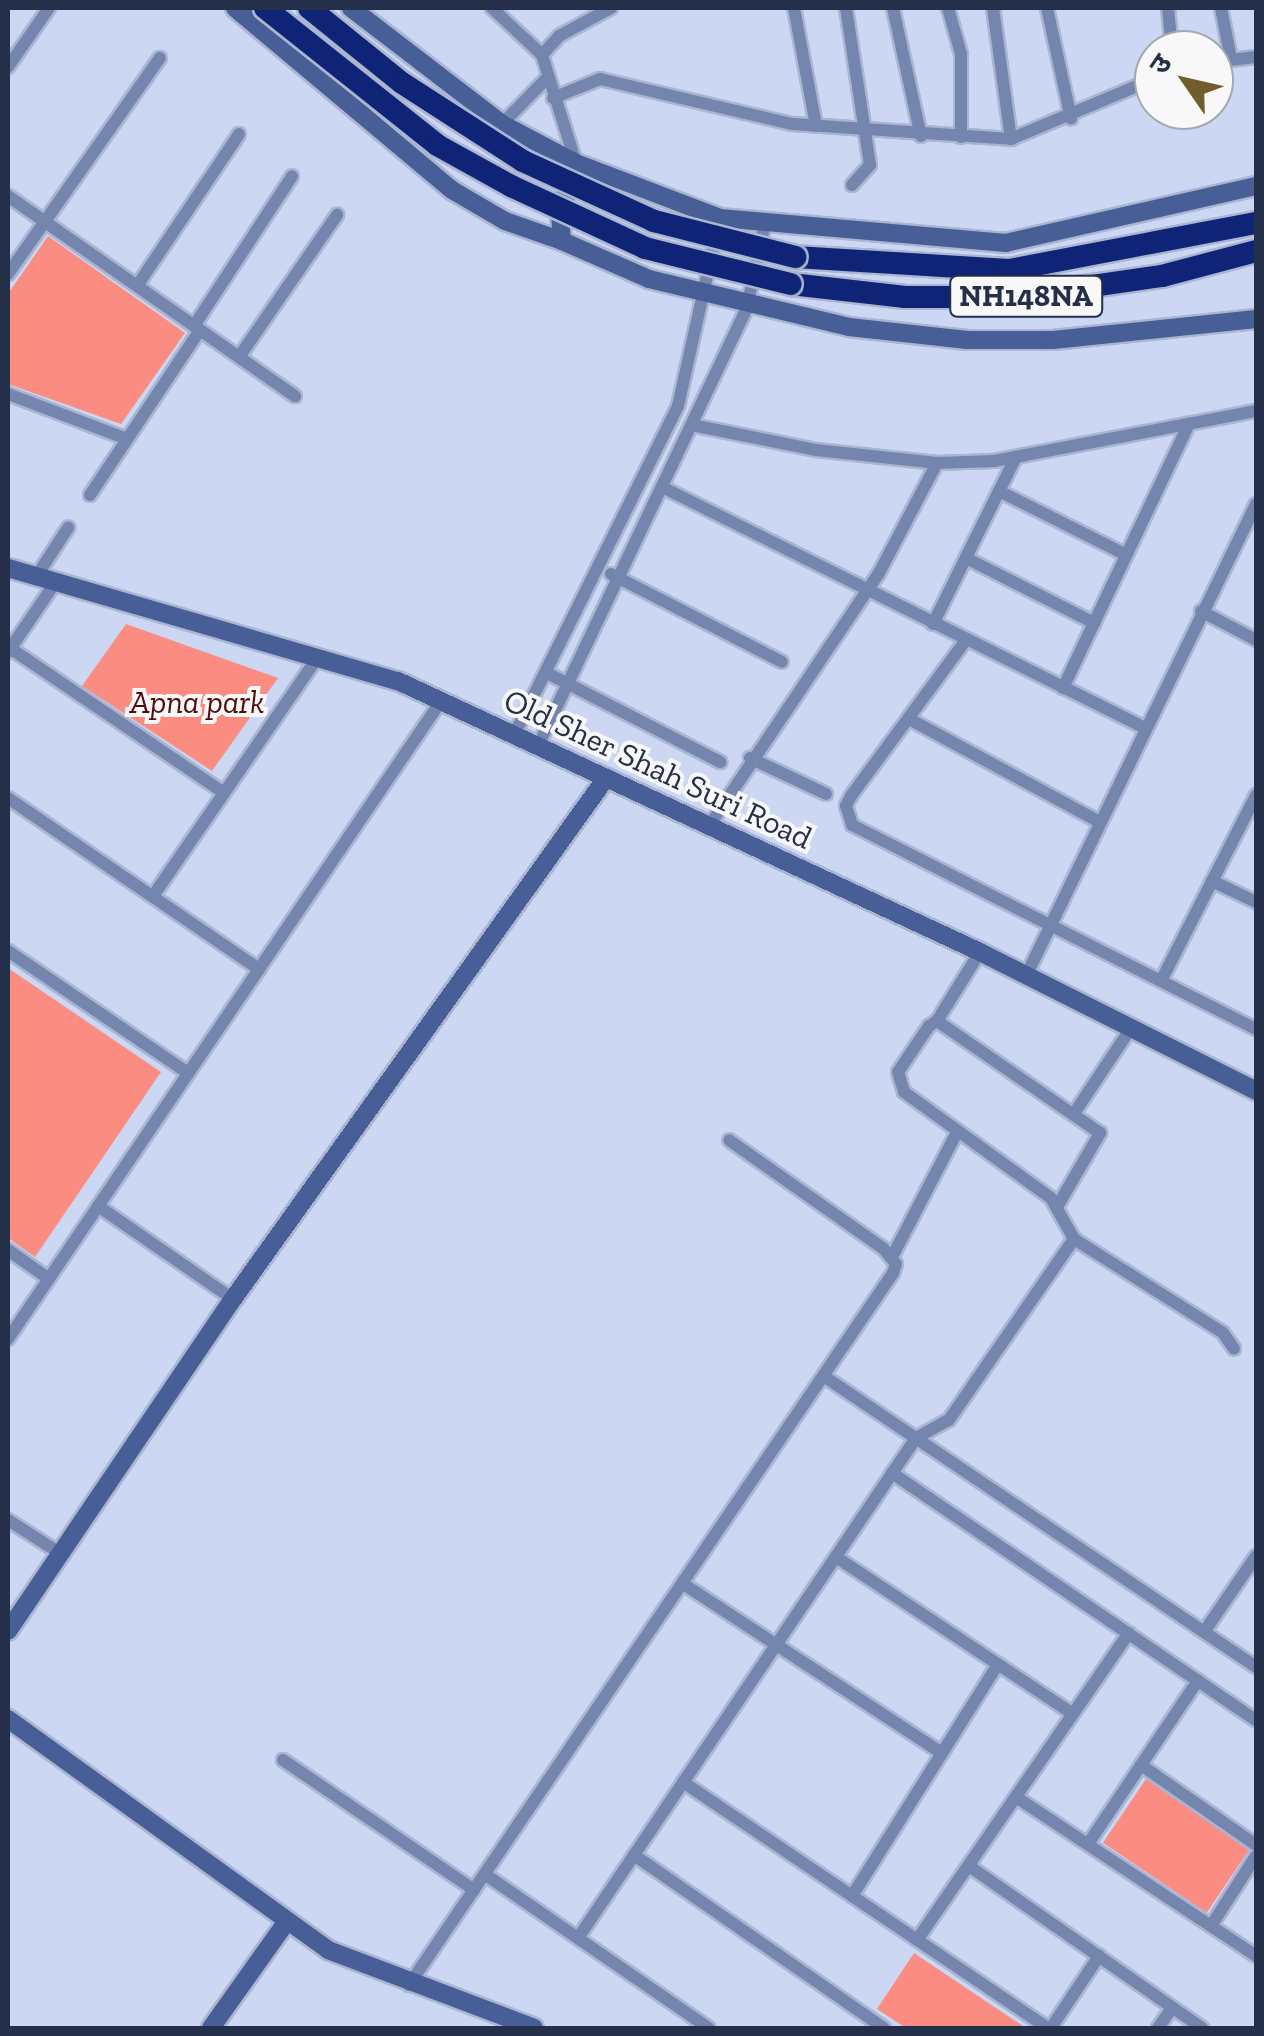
<!DOCTYPE html>
<html>
<head>
<meta charset="utf-8">
<style>
  body { margin:0 }
  #map { position:relative; width:1264px; height:2036px; overflow:hidden; background:#cbd7f3; font-family:"Zilla Slab","Noto Sans Devanagari",serif }
  div>[style] { position:absolute }
  [style*='--x'] { left:calc(var(--x)*1px); top:calc(var(--y)*1px); width:calc(var(--w)*1px); rotate:calc(var(--a)*1deg) }
  .green>* { inset:0; background:#fb8c82; transform-origin:0 0 }
  .roads { filter:drop-shadow(2px 0 #aab5d1) drop-shadow(-2px 0 #aab5d1) drop-shadow(0 2px #aab5d1) drop-shadow(0 -2px #aab5d1) }
  .street>* { height:12px; margin:-6px; padding:0 6px; transform-origin:6px; border-radius:6px; background:#7586ae }
  .secondary>* { height:18px; margin:-9px; padding:0 9px; transform-origin:9px; border-radius:9px; background:#475e97 }
  .highway>* { height:22px; margin:-11px; padding:0 11px; transform-origin:11px; border-radius:11px; background:#0f2476 }
  .bridges { filter:drop-shadow(2px 0 #aab5d1) drop-shadow(-2px 0 #aab5d1) drop-shadow(0 2px #aab5d1) drop-shadow(0 -2px #aab5d1) }
  .highway-bridge>* { height:22px; margin:-11px; padding:0 11px; transform-origin:11px; border-radius:11px; background:#0f2476 }
  span { translate:-50% -50%; white-space:nowrap; text-align:center; line-height:1.15; -webkit-text-stroke:8px #f8f8f8; paint-order:stroke }
  .shield-label span { padding:2px 8px; background:#f8f8f8; border:2px solid; border-radius:8px; -webkit-text-stroke-width:0 }
  .shield-label { font-size:30px; color:#242f49; font-weight:700 }
  .park-label { font-size:32px; color:#530c0c; font-style:italic }
  .street-label { font-size:32px; color:#242f49 }
  .frame { position:absolute; inset:0; border:10px solid #242f49; pointer-events:none }
  .north { position:absolute; left:1134px; top:30px; width:100px; height:100px; box-sizing:border-box; background:#f8f8f8; border:2px solid #a3a8b2; border-radius:50%; rotate:304deg; font-size:28px; font-weight:700; line-height:40px; text-align:center; color:#242f49 }
  .north::after { content:''; display:block; margin:auto; width:35px; height:45px; background:#715c2b; clip-path:polygon(50% 0,100% 100%,50% 72%,0 100%) }
</style>
</head>
<body>
<div id="map">
  <div class="green">
    <i style="clip-path:polygon(48px 236px,185px 333px,121px 424px,8px 384px,8px 294px)"></i>
    <i style="clip-path:polygon(126px 624px,278px 678px,212px 771px,82px 686px)"></i>
    <i style="clip-path:polygon(8px 968px,161px 1072px,35px 1257px,8px 1238px)"></i>
    <i style="left:1146px;top:1779px;width:125px;height:77px;rotate:34deg"></i>
    <i style="clip-path:polygon(914px 1953px,1026px 2028px,906px 2028px,877px 2009px)"></i>
  </div>
  <div class="roads">
    <div class="street">
      <i style="--x:492;--y:8;--w:69;--a:43.2"></i>
      <i style="--x:542;--y:55;--w:113;--a:72.5"></i>
      <i style="--x:794;--y:8;--w:120;--a:79.4"></i>
      <i style="--x:846;--y:8;--w:159;--a:81.3"></i>
      <i style="--x:870;--y:165;--w:27;--a:132"></i>
      <i style="--x:893;--y:8;--w:131;--a:77.7"></i>
      <i style="--x:948;--y:8;--w:48;--a:74.2"></i>
      <i style="--x:961;--y:54;--w:83;--a:90"></i>
      <i style="--x:993;--y:8;--w:132;--a:82.2"></i>
      <i style="--x:1047;--y:8;--w:113;--a:77.7"></i>
      <i style="--x:1168;--y:8;--w:42;--a:84.6"></i>
      <i style="--x:1221;--y:8;--w:52;--a:78.9"></i>
      <i style="--x:542;--y:55;--w:25;--a:-48"></i>
      <i style="--x:559;--y:36;--w:59;--a:-28.3"></i>
      <i style="--x:1214;--y:62;--w:42;--a:-6.8"></i>
      <i style="--x:8;--y:67;--w:72;--a:-55.2"></i>
      <i style="--x:553;--y:98;--w:51;--a:-22"></i>
      <i style="--x:600;--y:79;--w:197;--a:13.2"></i>
      <i style="--x:792;--y:124;--w:220;--a:3.9"></i>
      <i style="--x:1011;--y:139;--w:155;--a:-22.8"></i>
      <i style="--x:502;--y:124;--w:66;--a:-45.6"></i>
      <i style="--x:8;--y:196;--w:350;--a:34.9"></i>
      <i style="--x:8;--y:274;--w:264;--a:-54.9"></i>
      <i style="--x:137;--y:286;--w:183;--a:-56.1"></i>
      <i style="--x:194;--y:326;--w:179;--a:-56.8"></i>
      <i style="--x:239;--y:357;--w:173;--a:-55.4"></i>
      <i style="--x:8;--y:394;--w:127;--a:20.7"></i>
      <i style="--x:692;--y:425;--w:126;--a:11.4"></i>
      <i style="--x:816;--y:450;--w:122;--a:6.1"></i>
      <i style="--x:937;--y:463;--w:57;--a:-2"></i>
      <i style="--x:994;--y:461;--w:267;--a:-10.8"></i>
      <i style="--x:662;--y:487;--w:540;--a:26.52"></i>
      <i style="--x:999;--y:491;--w:142;--a:26.7"></i>
      <i style="--x:90;--y:495;--w:198;--a:-56.3"></i>
      <i style="--x:966;--y:558;--w:144;--a:26.9"></i>
      <i style="--x:611;--y:574;--w:192;--a:27.2"></i>
      <i style="--x:36;--y:577;--w:59;--a:-56.9"></i>
      <i style="--x:1201;--y:611;--w:62;--a:27.8"></i>
      <i style="--x:933;--y:624;--w:186;--a:-63.6"></i>
      <i style="--x:966;--y:640;--w:194;--a:126.4"></i>
      <i style="--x:851;--y:796;--w:11;--a:117"></i>
      <i style="--x:846;--y:806;--w:20;--a:72"></i>
      <i style="--x:852;--y:825;--w:453;--a:26.8"></i>
      <i style="--x:10;--y:648;--w:258;--a:34.1"></i>
      <i style="--x:8;--y:652;--w:83;--a:-55.7"></i>
      <i style="--x:547;--y:673;--w:195;--a:27.2"></i>
      <i style="--x:1063;--y:688;--w:293;--a:-64.5"></i>
      <i style="--x:911;--y:720;--w:215;--a:28.4"></i>
      <i style="--x:514;--y:735;--w:368;--a:-63.5"></i>
      <i style="--x:678;--y:406;--w:179;--a:-77.4"></i>
      <i style="--x:538;--y:746;--w:486;--a:-64.5"></i>
      <i style="--x:747;--y:307;--w:86;--a:-77.9"></i>
      <i style="--x:750;--y:758;--w:84;--a:25.3"></i>
      <i style="--x:8;--y:798;--w:304;--a:34.3"></i>
      <i style="--x:709;--y:826;--w:305;--a:-56.1"></i>
      <i style="--x:879;--y:573;--w:124;--a:-62.2"></i>
      <i style="--x:1212;--y:881;--w:49;--a:25.5"></i>
      <i style="--x:153;--y:896;--w:289;--a:-55.4"></i>
      <i style="--x:8;--y:951;--w:217;--a:34.1"></i>
      <i style="--x:1026;--y:976;--w:525;--a:-64.02"></i>
      <i style="--x:1161;--y:981;--w:209;--a:-62.9"></i>
      <i style="--x:937;--y:1021;--w:81;--a:-58.1"></i>
      <i style="--x:1075;--y:1112;--w:101;--a:-56.3"></i>
      <i style="--x:98;--y:1206;--w:164;--a:34.6"></i>
      <i style="--x:1057;--y:1207;--w:86;--a:-59.8"></i>
      <i style="--x:1100;--y:1133;--w:198;--a:-145.5"></i>
      <i style="--x:937;--y:1021;--w:9;--a:148"></i>
      <i style="--x:929;--y:1026;--w:55;--a:124"></i>
      <i style="--x:898;--y:1072;--w:21;--a:73"></i>
      <i style="--x:904;--y:1092;--w:181;--a:35.8"></i>
      <i style="--x:1051;--y:1198;--w:47;--a:60.7"></i>
      <i style="--x:1074;--y:1239;--w:176;--a:32.2"></i>
      <i style="--x:1223;--y:1333;--w:19;--a:55"></i>
      <i style="--x:8;--y:1250;--w:50;--a:35.3"></i>
      <i style="--x:892;--y:1257;--w:139;--a:-62.5"></i>
      <i style="--x:8;--y:1339;--w:771;--a:-55.84"></i>
      <i style="--x:825;--y:1377;--w:519;--a:33.93"></i>
      <i style="--x:892;--y:1473;--w:440;--a:34.2"></i>
      <i style="--x:8;--y:1520;--w:59;--a:32.6"></i>
      <i style="--x:836;--y:1557;--w:284;--a:33.5"></i>
      <i style="--x:685;--y:1585;--w:307;--a:33.2"></i>
      <i style="--x:1204;--y:1632;--w:92;--a:-55.6"></i>
      <i style="--x:283;--y:1760;--w:231;--a:34.2"></i>
      <i style="--x:1141;--y:1765;--w:140;--a:34.8"></i>
      <i style="--x:683;--y:1782;--w:440;--a:34"></i>
      <i style="--x:1016;--y:1797;--w:288;--a:33.5"></i>
      <i style="--x:1088;--y:1844;--w:197;--a:-56.1"></i>
      <i style="--x:634;--y:1855;--w:304;--a:34.7"></i>
      <i style="--x:969;--y:1866;--w:284;--a:34.8"></i>
      <i style="--x:486;--y:1875;--w:270;--a:34.5"></i>
      <i style="--x:852;--y:1896;--w:274;--a:-57.8"></i>
      <i style="--x:1211;--y:1926;--w:83;--a:-57.3"></i>
      <i style="--x:578;--y:1938;--w:604;--a:-55.94"></i>
      <i style="--x:916;--y:1438;--w:38;--a:-29"></i>
      <i style="--x:949;--y:1420;--w:220;--a:-55.4"></i>
      <i style="--x:917;--y:1940;--w:373;--a:-55.4"></i>
      <i style="--x:409;--y:1985;--w:861;--a:-55.79"></i>
      <i style="--x:893;--y:1273;--w:9;--a:-72"></i>
      <i style="--x:896;--y:1264;--w:19;--a:-129"></i>
      <i style="--x:884;--y:1249;--w:189;--a:-144.9"></i>
      <i style="--x:1051;--y:2028;--w:87;--a:-56.3"></i>
      <i style="--x:1158;--y:2028;--w:24;--a:-55"></i>
    </div>
    <div class="secondary">
      <i style="--x:235;--y:8;--w:283;--a:40"></i>
      <i style="--x:452;--y:190;--w:61;--a:30.3"></i>
      <i style="--x:505;--y:221;--w:60;--a:19.3"></i>
      <i style="--x:351;--y:8;--w:190;--a:37.5"></i>
      <i style="--x:502;--y:124;--w:84;--a:27.8"></i>
      <i style="--x:1256;--y:186;--w:256;--a:167.2"></i>
      <i style="--x:1006;--y:243;--w:287;--a:-175"></i>
      <i style="--x:720;--y:218;--w:154;--a:-159.1"></i>
      <i style="--x:576;--y:163;--w:53;--a:107.4"></i>
      <i style="--x:560;--y:214;--w:27;--a:86"></i>
      <i style="--x:562;--y:241;--w:95;--a:23.6"></i>
      <i style="--x:649;--y:279;--w:206;--a:13.5"></i>
      <i style="--x:849;--y:327;--w:119;--a:6.3"></i>
      <i style="--x:967;--y:340;--w:86;--a:0"></i>
      <i style="--x:1053;--y:340;--w:204;--a:-5.9"></i>
      <i style="--x:8;--y:568;--w:406;--a:16.2"></i>
      <i style="--x:398;--y:681;--w:642;--a:24.97"></i>
      <i style="--x:980;--y:952;--w:309;--a:26.7"></i>
      <i style="--x:8;--y:1631;--w:401;--a:-55.9"></i>
      <i style="--x:233;--y:1299;--w:641;--a:-54.4"></i>
      <i style="--x:8;--y:1719;--w:395;--a:35.8"></i>
      <i style="--x:328;--y:1950;--w:220;--a:20.7"></i>
      <i style="--x:211;--y:2028;--w:128;--a:-54.6"></i>
    </div>
    <div class="highway">
      <i style="--x:795;--y:257;--w:214;--a:3.5"></i>
      <i style="--x:1009;--y:270;--w:251;--a:-10.8"></i>
      <i style="--x:791;--y:284;--w:115;--a:6.5"></i>
      <i style="--x:905;--y:297;--w:111;--a:0"></i>
      <i style="--x:1016;--y:297;--w:148;--a:-8.2"></i>
      <i style="--x:1162;--y:276;--w:97;--a:-14.9"></i>
    </div>
  </div>
  <div class="bridges">
    <div class="highway-bridge">
      <i style="--x:265;--y:8;--w:220;--a:38.5"></i>
      <i style="--x:437;--y:145;--w:85;--a:29"></i>
      <i style="--x:511;--y:186;--w:148;--a:24.8"></i>
      <i style="--x:645;--y:248;--w:150;--a:13.9"></i>
      <i style="--x:309;--y:8;--w:119;--a:38.9"></i>
      <i style="--x:402;--y:83;--w:144;--a:32.8"></i>
      <i style="--x:523;--y:161;--w:144;--a:24.6"></i>
      <i style="--x:654;--y:221;--w:146;--a:14.3"></i>
    </div>
  </div>
  <div class="shield-label">
    <span style="left:1026px;top:296px">NH148NA</span>
  </div>
  <div class="park-label">
    <span style="left:197px;top:702px">Apna park</span>
  </div>
  <div class="street-label">
    <span style="left:658px;top:769px;rotate:25deg">Old Sher Shah Suri Road</span>
  </div>
  <div class="frame"></div>
  <div class="north">उ</div>
</div>
</body>
</html>
